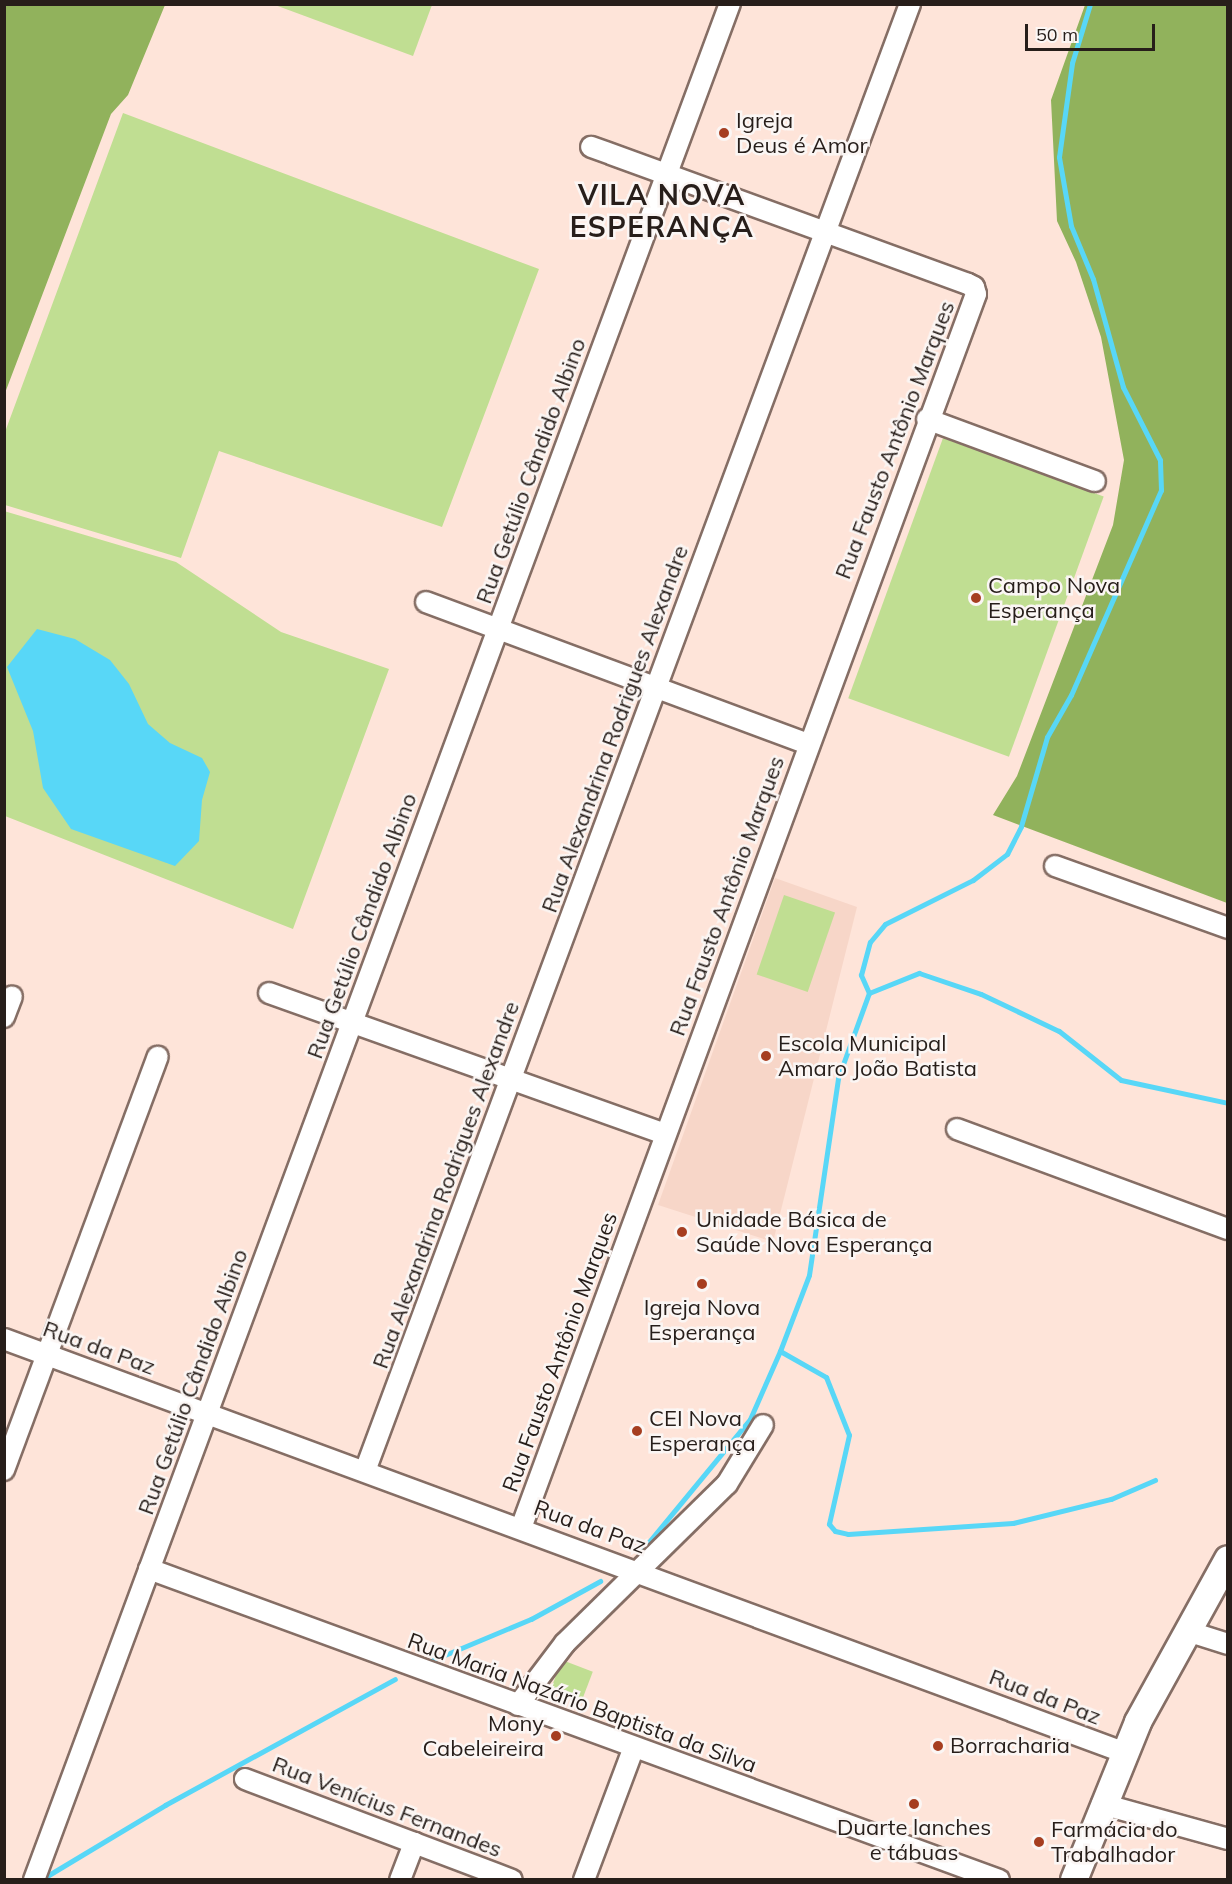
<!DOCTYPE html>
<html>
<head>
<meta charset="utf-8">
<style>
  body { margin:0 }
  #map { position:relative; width:1232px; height:1884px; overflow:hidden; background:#fee4d9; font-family:Mulish,sans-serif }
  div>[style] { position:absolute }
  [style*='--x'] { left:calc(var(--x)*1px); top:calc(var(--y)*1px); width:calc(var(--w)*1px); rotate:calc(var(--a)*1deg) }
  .built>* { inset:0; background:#f7d6c8 }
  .green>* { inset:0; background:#c0de92; transform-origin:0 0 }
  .forest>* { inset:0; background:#91b25c }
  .water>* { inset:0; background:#58d7f7 }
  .stream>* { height:5px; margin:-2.5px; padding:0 2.5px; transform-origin:2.5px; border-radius:2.5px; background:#58d7f7 }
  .roads { filter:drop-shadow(2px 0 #856e65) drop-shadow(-2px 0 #856e65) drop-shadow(0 2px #856e65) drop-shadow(0 -2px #856e65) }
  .minor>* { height:20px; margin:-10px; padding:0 10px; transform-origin:10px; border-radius:10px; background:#fff }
  .major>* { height:26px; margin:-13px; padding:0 13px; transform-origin:13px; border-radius:13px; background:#fff }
  .dots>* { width:16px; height:16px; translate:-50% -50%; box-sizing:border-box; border:3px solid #fbf6f4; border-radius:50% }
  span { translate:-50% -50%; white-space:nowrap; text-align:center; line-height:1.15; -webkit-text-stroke:5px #fbf6f4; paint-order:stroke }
  .poi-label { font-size:22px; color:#271e1a }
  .left { translate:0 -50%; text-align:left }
  .right { translate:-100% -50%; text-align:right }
  .street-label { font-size:22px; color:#271e1a }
  .district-label { font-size:28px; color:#271e1a; font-weight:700; letter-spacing:1.5px }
  .frame { position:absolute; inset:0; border:6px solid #271e1a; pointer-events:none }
  .scale { position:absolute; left:1025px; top:24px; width:130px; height:27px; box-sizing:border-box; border:3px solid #271e1a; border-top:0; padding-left:8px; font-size:18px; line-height:21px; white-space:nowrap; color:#271e1a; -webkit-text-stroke:4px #fbf6f4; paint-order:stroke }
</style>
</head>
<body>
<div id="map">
  <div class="built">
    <i style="clip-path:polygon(775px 878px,857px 907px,773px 1242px,658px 1205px)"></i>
  </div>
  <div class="green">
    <i style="clip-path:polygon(275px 5px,275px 4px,432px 5px,413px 56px)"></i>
    <i style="clip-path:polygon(123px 113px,539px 269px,442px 527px,219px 451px,181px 558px,5px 505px,5px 432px)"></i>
    <i style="left:943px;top:438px;width:171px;height:277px;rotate:20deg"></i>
    <i style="clip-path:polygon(4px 511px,176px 562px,281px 632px,389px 669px,293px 929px,5px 816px)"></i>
    <i style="left:784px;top:895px;width:54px;height:84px;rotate:19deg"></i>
    <i style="left:562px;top:1660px;width:33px;height:32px;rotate:21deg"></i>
  </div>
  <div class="forest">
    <i style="clip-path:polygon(5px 4px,165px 5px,128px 95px,111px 114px,5px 393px)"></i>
    <i style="clip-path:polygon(1085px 5px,1227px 5px,1227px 903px,993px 815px,1017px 776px,1113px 525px,1124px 460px,1101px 337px,1076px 262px,1057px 221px,1051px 100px)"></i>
  </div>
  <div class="water">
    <i style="clip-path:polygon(37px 629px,75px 639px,110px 660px,129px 684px,148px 724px,170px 743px,202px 758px,210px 772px,202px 800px,199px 841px,175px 866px,71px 829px,43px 788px,33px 731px,7px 667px)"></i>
  </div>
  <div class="stream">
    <i style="--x:869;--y:993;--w:20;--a:-114"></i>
    <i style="--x:861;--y:975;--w:34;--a:-75"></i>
    <i style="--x:870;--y:942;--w:23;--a:-50"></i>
    <i style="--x:885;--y:924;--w:98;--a:-26.6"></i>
    <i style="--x:973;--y:880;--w:43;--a:-37.4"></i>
    <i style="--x:1007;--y:854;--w:31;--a:-63"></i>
    <i style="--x:1021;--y:826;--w:93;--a:-73.7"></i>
    <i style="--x:1047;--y:737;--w:48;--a:-60.3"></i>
    <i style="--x:1071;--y:695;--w:224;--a:-66.3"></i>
    <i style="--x:1161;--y:490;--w:30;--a:-92"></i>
    <i style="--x:1160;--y:460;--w:82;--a:-116.9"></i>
    <i style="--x:1123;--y:387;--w:112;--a:-105.5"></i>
    <i style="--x:1093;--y:279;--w:57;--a:-112.5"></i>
    <i style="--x:1071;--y:226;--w:70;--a:-99.9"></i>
    <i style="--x:1059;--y:157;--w:95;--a:-82.1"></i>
    <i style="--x:1072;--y:63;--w:62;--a:-73"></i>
    <i style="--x:780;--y:1351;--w:53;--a:29.5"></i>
    <i style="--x:826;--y:1377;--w:62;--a:68.4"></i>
    <i style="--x:849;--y:1435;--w:91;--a:102.7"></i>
    <i style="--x:829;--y:1524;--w:9;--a:49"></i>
    <i style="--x:835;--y:1531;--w:13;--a:13"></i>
    <i style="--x:848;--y:1534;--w:165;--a:-3.8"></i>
    <i style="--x:1013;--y:1523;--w:101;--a:-13.8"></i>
    <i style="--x:1111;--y:1499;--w:48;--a:-23.4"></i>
    <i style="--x:643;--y:1549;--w:168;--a:-50.5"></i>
    <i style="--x:750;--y:1419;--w:74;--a:-66.2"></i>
    <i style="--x:780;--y:1351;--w:81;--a:-69.1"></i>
    <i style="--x:809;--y:1275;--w:199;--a:-81.6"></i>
    <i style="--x:838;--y:1078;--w:90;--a:-70"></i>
    <i style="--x:869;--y:993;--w:54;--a:-21.8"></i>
    <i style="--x:919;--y:973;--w:65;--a:18.7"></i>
    <i style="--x:981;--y:994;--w:86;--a:25.4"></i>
    <i style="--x:1059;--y:1031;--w:79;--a:38.3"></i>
    <i style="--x:1121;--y:1080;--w:109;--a:12.1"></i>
    <i style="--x:428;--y:1662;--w:112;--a:-22.7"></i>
    <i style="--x:531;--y:1619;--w:79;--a:-28.8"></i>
    <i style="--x:42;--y:1879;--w:144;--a:-31"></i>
    <i style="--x:165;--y:1805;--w:262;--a:-28.7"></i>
  </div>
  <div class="roads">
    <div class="minor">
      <i style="--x:927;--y:419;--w:179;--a:20.3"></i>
      <i style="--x:426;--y:602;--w:408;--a:20.4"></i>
      <i style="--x:1055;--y:866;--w:184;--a:19.7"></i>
      <i style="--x:269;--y:993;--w:420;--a:19.6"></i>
      <i style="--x:4;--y:1017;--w:22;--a:-69"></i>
      <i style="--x:957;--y:1129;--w:289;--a:20.3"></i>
      <i style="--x:4;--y:1339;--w:1193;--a:20.26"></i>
      <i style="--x:4;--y:1470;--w:441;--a:-69.6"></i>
      <i style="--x:365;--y:1471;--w:1565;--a:-69.62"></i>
      <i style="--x:521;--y:1528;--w:1315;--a:-69.76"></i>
      <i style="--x:976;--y:294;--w:7;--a:-106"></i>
      <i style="--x:974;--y:287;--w:7;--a:-153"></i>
      <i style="--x:968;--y:284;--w:401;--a:-160"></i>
      <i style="--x:149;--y:1569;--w:905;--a:20.1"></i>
      <i style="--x:1187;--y:1631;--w:43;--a:17.6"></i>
      <i style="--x:518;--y:1705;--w:78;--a:-52.8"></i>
      <i style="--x:565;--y:1643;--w:227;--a:-44.5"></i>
      <i style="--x:727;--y:1484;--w:69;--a:-58.6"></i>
      <i style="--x:245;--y:1779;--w:285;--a:20.7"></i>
      <i style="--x:1102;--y:1804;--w:131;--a:15.5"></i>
      <i style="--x:34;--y:1880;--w:2001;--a:-69.65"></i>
      <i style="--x:400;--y:1880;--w:40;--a:-69"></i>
      <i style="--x:584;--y:1880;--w:142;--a:-69.4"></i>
    </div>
    <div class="major">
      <i style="--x:1074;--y:1880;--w:170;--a:-67.9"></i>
      <i style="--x:1138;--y:1722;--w:186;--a:-61.1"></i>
    </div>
  </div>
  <div class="dots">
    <i style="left:724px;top:133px;background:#a63e20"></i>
    <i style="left:976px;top:598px;background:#a63e20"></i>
    <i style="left:766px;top:1056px;background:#a63e20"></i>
    <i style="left:682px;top:1232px;background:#a63e20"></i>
    <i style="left:702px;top:1284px;background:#a63e20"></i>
    <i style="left:637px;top:1431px;background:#a63e20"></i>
    <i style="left:556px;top:1736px;background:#a63e20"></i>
    <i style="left:938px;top:1746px;background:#a63e20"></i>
    <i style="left:914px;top:1804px;background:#a63e20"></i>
    <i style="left:1039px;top:1842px;background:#a63e20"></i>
  </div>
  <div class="poi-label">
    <span class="left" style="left:736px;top:133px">Igreja<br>Deus é Amor</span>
    <span class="left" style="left:988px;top:598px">Campo Nova<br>Esperança</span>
    <span class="left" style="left:778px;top:1056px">Escola Municipal<br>Amaro João Batista</span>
    <span class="left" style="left:696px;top:1232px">Unidade Básica de<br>Saúde Nova Esperança</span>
    <span style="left:702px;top:1320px">Igreja Nova<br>Esperança</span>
    <span class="left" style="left:649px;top:1431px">CEI Nova<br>Esperança</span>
    <span class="right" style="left:544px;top:1736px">Mony<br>Cabeleireira</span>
    <span class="left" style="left:950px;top:1746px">Borracharia</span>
    <span style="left:914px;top:1840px">Duarte lanches<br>e tábuas</span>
    <span class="left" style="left:1051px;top:1842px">Farmácia do<br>Trabalhador</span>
  </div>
  <div class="street-label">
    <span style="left:895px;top:440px;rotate:-69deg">Rua Fausto Antônio Marques</span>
    <span style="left:531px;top:471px;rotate:-70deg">Rua Getúlio Cândido Albino</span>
    <span style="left:615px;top:729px;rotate:-70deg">Rua Alexandrina Rodrigues Alexandre</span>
    <span style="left:727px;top:896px;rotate:-70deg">Rua Fausto Antônio Marques</span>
    <span style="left:362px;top:926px;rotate:-70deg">Rua Getúlio Cândido Albino</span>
    <span style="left:446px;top:1185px;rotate:-70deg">Rua Alexandrina Rodrigues Alexandre</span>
    <span style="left:99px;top:1348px;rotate:20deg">Rua da Paz</span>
    <span style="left:560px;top:1352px;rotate:-70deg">Rua Fausto Antônio Marques</span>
    <span style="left:193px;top:1382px;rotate:-70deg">Rua Getúlio Cândido Albino</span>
    <span style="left:590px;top:1527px;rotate:20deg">Rua da Paz</span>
    <span style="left:1045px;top:1697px;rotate:21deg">Rua da Paz</span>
    <span style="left:582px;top:1703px;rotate:20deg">Rua Maria Nazário Baptista da Silva</span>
    <span style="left:387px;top:1807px;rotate:21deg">Rua Venícius Fernandes</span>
  </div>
  <div class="district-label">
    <span style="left:662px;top:211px">VILA NOVA<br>ESPERANÇA</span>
  </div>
  <div class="frame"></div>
  <div class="scale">50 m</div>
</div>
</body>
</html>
